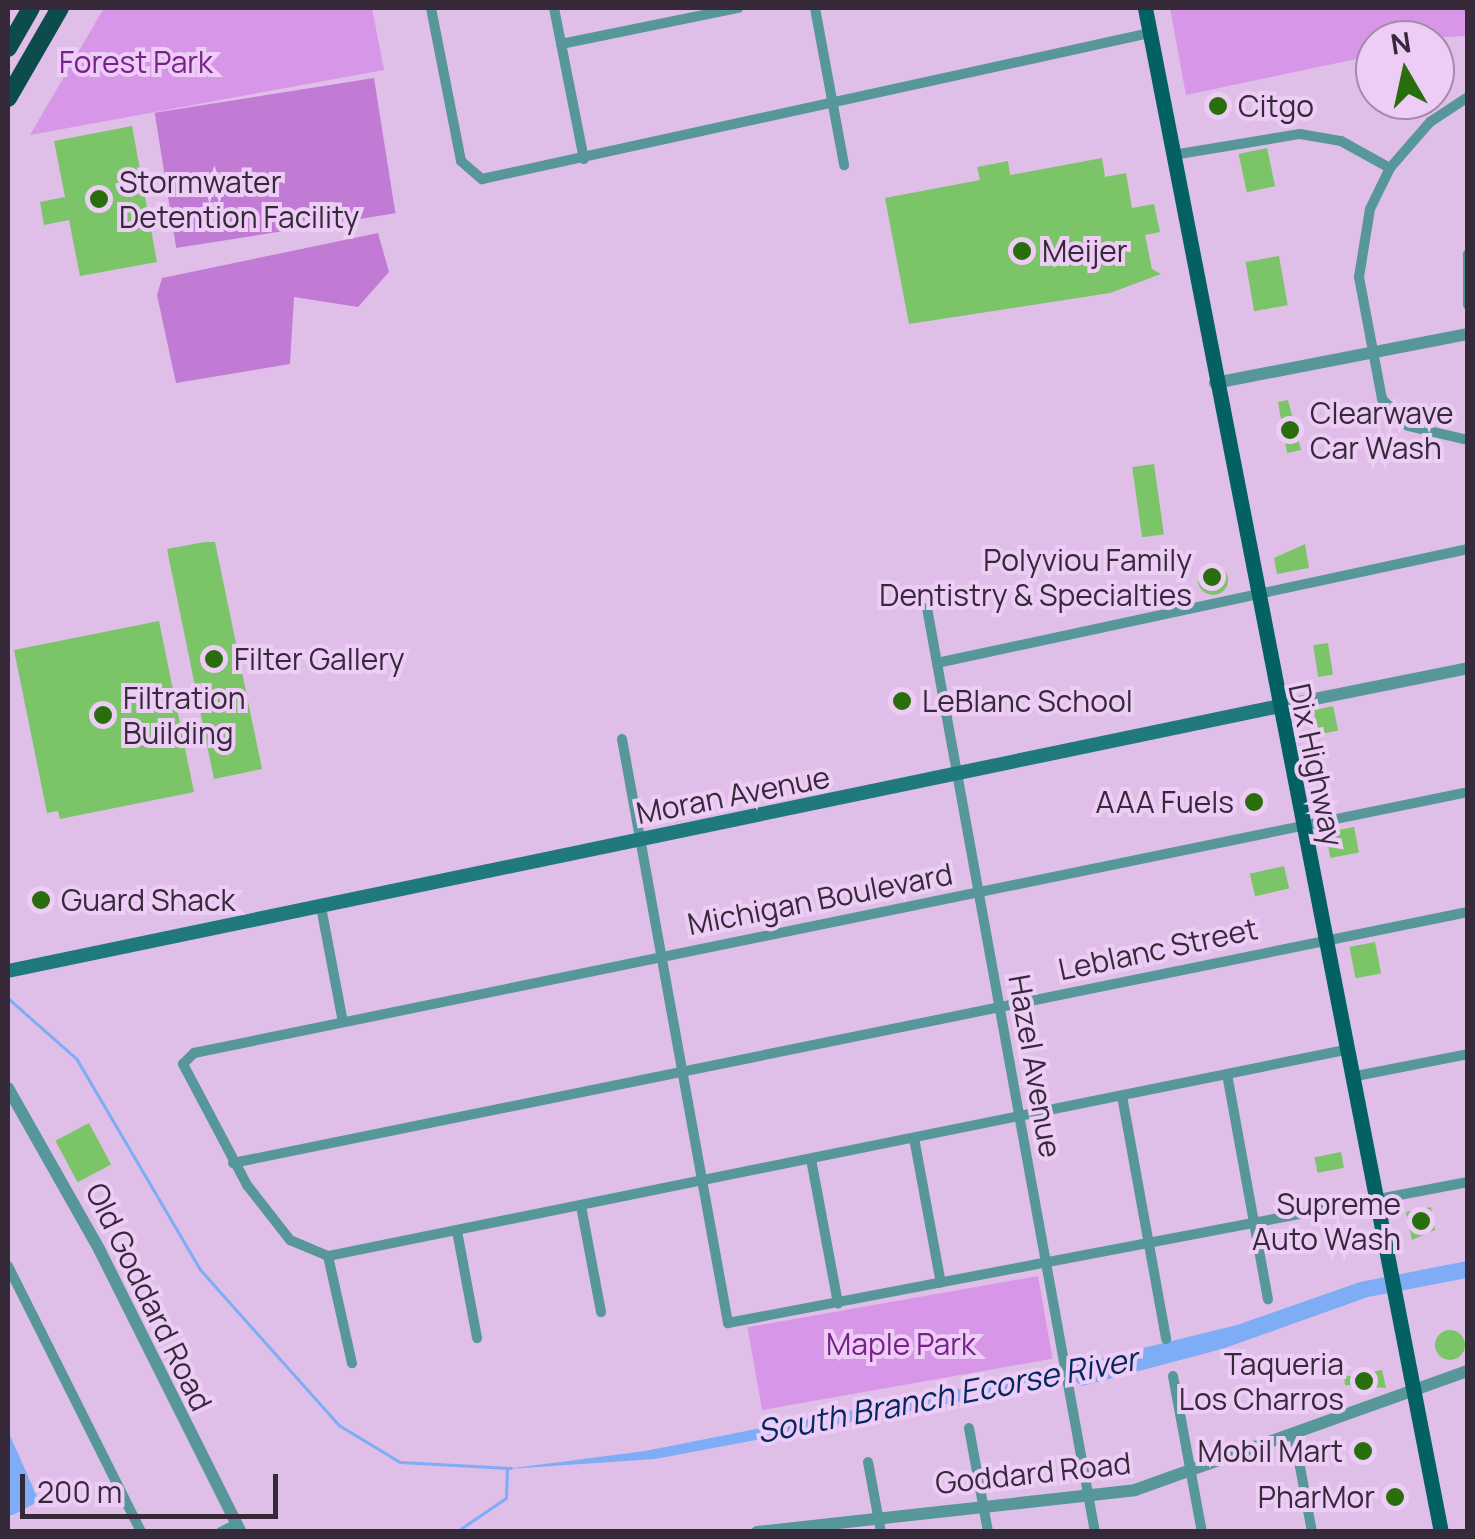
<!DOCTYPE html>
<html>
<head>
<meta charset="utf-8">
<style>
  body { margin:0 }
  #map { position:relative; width:1475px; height:1539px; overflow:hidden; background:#dfbfe8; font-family:Manrope,sans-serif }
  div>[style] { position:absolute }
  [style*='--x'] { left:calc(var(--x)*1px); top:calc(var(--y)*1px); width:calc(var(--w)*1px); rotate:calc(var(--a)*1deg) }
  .green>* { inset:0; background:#d896e9; transform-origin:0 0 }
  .forest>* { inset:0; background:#c27bd5; transform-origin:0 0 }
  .water>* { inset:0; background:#7eadf6 }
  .stream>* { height:2.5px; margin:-1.25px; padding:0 1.25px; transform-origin:1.25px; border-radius:1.25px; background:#7eadf6 }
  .building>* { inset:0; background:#7bc467; transform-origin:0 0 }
  .round { border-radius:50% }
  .minor>* { height:10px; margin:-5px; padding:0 5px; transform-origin:5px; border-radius:5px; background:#57979a }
  .tertiary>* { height:12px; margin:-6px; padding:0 6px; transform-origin:6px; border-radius:6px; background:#57979a }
  .secondary>* { height:14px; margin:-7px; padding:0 7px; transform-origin:7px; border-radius:7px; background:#20797c }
  .primary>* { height:15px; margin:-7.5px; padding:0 7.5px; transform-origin:7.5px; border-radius:7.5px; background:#036164 }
  .motorway>* { height:18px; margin:-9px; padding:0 9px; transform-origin:9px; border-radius:9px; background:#0d4b4d }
  .dots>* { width:28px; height:28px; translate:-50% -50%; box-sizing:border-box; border:5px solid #edccf5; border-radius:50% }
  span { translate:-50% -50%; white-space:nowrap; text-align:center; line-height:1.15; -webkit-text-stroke:8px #edccf5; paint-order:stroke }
  .park-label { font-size:30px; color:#78218d }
  .poi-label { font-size:30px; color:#362a3a }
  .left { translate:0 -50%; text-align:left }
  .right { translate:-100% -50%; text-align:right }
  .street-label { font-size:30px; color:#362a3a }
  .water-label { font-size:32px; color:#03275e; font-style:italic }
  .frame { position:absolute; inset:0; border:10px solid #362a3a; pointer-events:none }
  .north { position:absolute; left:1355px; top:20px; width:100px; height:100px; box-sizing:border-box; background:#edccf5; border:2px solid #a48baa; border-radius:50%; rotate:351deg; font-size:28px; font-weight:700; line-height:40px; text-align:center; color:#362a3a }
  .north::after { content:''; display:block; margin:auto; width:35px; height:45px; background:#286e0c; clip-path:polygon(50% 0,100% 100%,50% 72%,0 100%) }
  .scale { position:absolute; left:20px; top:1474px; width:258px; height:45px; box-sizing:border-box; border:5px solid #362a3a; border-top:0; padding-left:12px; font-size:30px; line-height:35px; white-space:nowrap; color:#362a3a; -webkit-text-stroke:8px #edccf5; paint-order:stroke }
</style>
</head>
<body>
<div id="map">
  <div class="green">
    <i style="clip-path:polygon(104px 8px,372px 8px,384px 70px,30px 135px)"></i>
    <i style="clip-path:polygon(1170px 8px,1467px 8px,1467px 36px,1375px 40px,1375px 55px,1186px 95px)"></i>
    <i style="left:1038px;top:1276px;width:84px;height:295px;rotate:80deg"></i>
  </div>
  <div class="forest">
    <i style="left:374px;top:78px;width:137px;height:222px;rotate:81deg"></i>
    <i style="clip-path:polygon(378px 233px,389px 272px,358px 307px,294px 297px,290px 364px,176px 383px,157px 295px,162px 278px)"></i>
  </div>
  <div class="water">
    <i style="clip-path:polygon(1467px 1261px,1467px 1278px,1368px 1297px,1222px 1349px,1082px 1386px,1074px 1380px,655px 1459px,507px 1469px,645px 1451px,1041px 1373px,1237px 1325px,1360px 1282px)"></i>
    <i style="clip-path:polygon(8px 1431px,39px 1501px,13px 1515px,8px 1515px)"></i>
  </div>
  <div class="stream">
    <i style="--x:8;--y:998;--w:92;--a:41.5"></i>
    <i style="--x:77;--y:1059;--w:243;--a:59.6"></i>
    <i style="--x:200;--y:1269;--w:209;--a:48.3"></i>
    <i style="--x:339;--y:1425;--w:71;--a:31.2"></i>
    <i style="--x:400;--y:1462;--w:111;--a:3.1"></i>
    <i style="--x:456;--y:1532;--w:60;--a:-34.2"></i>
    <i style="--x:506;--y:1498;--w:28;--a:-88"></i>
  </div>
  <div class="building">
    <i style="clip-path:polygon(132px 126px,157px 262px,80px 276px,69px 220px,44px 225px,40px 202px,65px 197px,54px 141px)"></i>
    <i style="left:1267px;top:148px;width:39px;height:29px;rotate:78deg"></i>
    <i style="clip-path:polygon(1102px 158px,1105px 177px,1126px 173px,1132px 208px,1154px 204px,1160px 232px,1145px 235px,1152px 269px,1161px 274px,1110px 293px,909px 324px,885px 198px,980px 180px,977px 167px,1008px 161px,1010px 175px)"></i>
    <i style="left:1279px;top:256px;width:50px;height:34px;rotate:80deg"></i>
    <i style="clip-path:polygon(1288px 400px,1301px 450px,1287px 453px,1278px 402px)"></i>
    <i style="left:1154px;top:464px;width:71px;height:22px;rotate:82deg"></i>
    <i style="clip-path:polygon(205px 542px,215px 542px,262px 769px,214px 779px,167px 549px)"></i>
    <i style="clip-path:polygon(1305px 544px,1309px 568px,1277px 574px,1274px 558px)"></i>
    <i class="round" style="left:1198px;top:565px;width:30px;height:30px"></i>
    <i style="clip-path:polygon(159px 621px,194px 792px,60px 819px,58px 811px,47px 813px,14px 650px)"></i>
    <i style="left:1328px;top:643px;width:32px;height:15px;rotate:81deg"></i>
    <i style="left:1333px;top:706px;width:25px;height:20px;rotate:78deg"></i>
    <i style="left:1354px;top:827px;width:26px;height:29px;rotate:79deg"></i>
    <i style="left:1284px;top:866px;width:23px;height:35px;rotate:77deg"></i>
    <i style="left:1375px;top:942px;width:32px;height:26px;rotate:79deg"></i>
    <i style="left:89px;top:1123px;width:47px;height:38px;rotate:62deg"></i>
    <i style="left:1341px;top:1152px;width:16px;height:27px;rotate:79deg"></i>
    <i style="clip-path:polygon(1431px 1207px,1435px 1230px,1412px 1240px,1406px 1212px)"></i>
    <i class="round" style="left:1435px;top:1330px;width:30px;height:30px"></i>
    <i style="clip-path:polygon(1382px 1370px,1386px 1388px,1345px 1385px,1344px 1377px)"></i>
  </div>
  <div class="minor">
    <i style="--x:431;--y:8;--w:156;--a:78.9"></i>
    <i style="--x:461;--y:161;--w:28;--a:41"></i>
    <i style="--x:482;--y:179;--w:684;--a:-12.33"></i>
    <i style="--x:554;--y:8;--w:154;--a:78.8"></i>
    <i style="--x:815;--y:8;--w:160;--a:79.5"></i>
    <i style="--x:561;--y:44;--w:181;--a:-11.5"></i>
    <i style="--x:1468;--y:97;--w:45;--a:146.7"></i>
    <i style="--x:1430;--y:122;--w:61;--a:131"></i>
    <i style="--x:1390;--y:168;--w:46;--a:116"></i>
    <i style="--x:1370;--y:209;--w:69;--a:99.2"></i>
    <i style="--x:1359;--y:277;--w:124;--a:79.3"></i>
    <i style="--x:1382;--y:399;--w:37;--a:46"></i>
    <i style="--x:1408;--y:426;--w:62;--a:13.1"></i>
    <i style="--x:1173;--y:155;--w:129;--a:-9.4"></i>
    <i style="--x:1300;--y:134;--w:42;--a:9.7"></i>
    <i style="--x:1341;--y:141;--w:56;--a:28.9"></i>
    <i style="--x:1468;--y:254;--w:51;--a:90"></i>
    <i style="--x:927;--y:608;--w:939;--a:79.7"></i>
    <i style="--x:937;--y:663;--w:543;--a:-12.12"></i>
    <i style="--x:622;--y:739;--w:594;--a:79.71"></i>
    <i style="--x:728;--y:1323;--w:753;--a:-10.79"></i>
    <i style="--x:321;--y:907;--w:117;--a:79.2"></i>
    <i style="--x:1345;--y:1050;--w:1038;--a:168.55"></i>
    <i style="--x:328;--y:1256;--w:41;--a:-157.2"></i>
    <i style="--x:290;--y:1240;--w:70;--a:-128"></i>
    <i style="--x:247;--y:1185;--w:137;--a:-117.9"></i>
    <i style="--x:183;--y:1064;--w:16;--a:-45"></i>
    <i style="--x:194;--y:1053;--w:1300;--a:-11.58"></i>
    <i style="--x:1227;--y:1074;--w:229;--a:79.7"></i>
    <i style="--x:1351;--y:1077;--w:119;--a:-11.1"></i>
    <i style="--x:1122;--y:1096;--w:247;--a:79.7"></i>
    <i style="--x:914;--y:1138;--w:147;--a:79.5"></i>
    <i style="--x:811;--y:1159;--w:147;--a:79.4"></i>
    <i style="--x:233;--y:1163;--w:1260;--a:-11.49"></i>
    <i style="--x:581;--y:1206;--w:108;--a:79.3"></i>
    <i style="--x:457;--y:1231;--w:109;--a:79.4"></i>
    <i style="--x:328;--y:1256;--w:110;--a:77.4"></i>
    <i style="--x:8;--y:1266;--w:297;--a:63.4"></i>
    <i style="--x:1173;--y:1376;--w:159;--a:79.5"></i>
    <i style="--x:969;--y:1428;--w:106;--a:79.6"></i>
    <i style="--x:1294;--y:1434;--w:100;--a:79.6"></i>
    <i style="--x:868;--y:1462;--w:71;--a:79.5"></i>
    <i style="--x:221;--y:1532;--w:18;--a:-27"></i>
  </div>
  <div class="tertiary">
    <i style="--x:1215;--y:383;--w:258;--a:-11"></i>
    <i style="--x:1275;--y:707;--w:197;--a:-11.4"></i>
    <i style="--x:8;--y:1088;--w:185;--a:60.5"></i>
    <i style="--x:99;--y:1249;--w:317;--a:63.4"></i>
    <i style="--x:757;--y:1532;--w:380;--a:-6.3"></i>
    <i style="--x:1135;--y:1490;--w:354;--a:-19.7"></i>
  </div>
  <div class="secondary">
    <i style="--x:8;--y:971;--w:1294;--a:-11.77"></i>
  </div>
  <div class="primary">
    <i style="--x:1145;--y:8;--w:1552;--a:79.01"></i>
  </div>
  <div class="motorway">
    <i style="--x:8;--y:48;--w:46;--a:-60.1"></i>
    <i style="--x:8;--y:98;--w:104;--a:-60"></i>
  </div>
  <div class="dots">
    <i style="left:1218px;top:106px;background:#286e0c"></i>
    <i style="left:99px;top:199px;background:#286e0c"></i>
    <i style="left:1022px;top:251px;background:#286e0c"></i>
    <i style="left:1290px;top:430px;background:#286e0c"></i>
    <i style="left:1212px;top:577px;background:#286e0c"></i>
    <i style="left:214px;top:659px;background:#286e0c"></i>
    <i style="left:902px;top:701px;background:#286e0c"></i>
    <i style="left:103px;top:715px;background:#286e0c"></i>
    <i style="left:1254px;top:802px;background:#286e0c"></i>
    <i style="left:41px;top:900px;background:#286e0c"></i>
    <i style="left:1421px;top:1221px;background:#286e0c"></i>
    <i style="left:1364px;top:1381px;background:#286e0c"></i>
    <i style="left:1363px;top:1451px;background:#286e0c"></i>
    <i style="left:1395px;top:1497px;background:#286e0c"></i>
  </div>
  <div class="park-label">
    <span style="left:136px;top:62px">Forest Park</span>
    <span style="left:901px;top:1344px">Maple Park</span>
  </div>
  <div class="poi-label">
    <span class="left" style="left:1238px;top:106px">Citgo</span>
    <span class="left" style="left:119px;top:199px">Stormwater<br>Detention Facility</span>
    <span class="left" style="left:1042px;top:251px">Meijer</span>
    <span class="left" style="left:1310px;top:430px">Clearwave<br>Car Wash</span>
    <span class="right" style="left:1192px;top:577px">Polyviou Family<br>Dentistry &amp; Specialties</span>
    <span class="left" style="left:234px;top:659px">Filter Gallery</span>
    <span class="left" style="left:123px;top:715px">Filtration<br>Building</span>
    <span class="left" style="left:922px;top:701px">LeBlanc School</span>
    <span class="right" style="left:1234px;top:802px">AAA Fuels</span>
    <span class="left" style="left:61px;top:900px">Guard Shack</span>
    <span class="right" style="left:1401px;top:1221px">Supreme<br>Auto Wash</span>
    <span class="right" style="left:1344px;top:1381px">Taqueria<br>Los Charros</span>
    <span class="right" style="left:1343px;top:1451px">Mobil Mart</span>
    <span class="right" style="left:1375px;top:1497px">PharMor</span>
  </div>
  <div class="street-label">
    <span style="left:1316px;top:765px;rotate:78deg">Dix Highway</span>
    <span style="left:733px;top:795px;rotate:-11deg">Moran Avenue</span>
    <span style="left:820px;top:899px;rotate:-11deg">Michigan Boulevard</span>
    <span style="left:1158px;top:949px;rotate:-12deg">Leblanc Street</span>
    <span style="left:1035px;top:1066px;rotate:80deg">Hazel Avenue</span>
    <span style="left:149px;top:1297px;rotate:64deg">Old Goddard Road</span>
    <span style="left:1033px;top:1473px;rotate:-6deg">Goddard Road</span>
  </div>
  <div class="water-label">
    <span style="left:947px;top:1395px;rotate:-11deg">South Branch Ecorse River</span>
  </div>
  <div class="frame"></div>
  <div class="north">N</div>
  <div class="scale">200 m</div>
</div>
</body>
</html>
